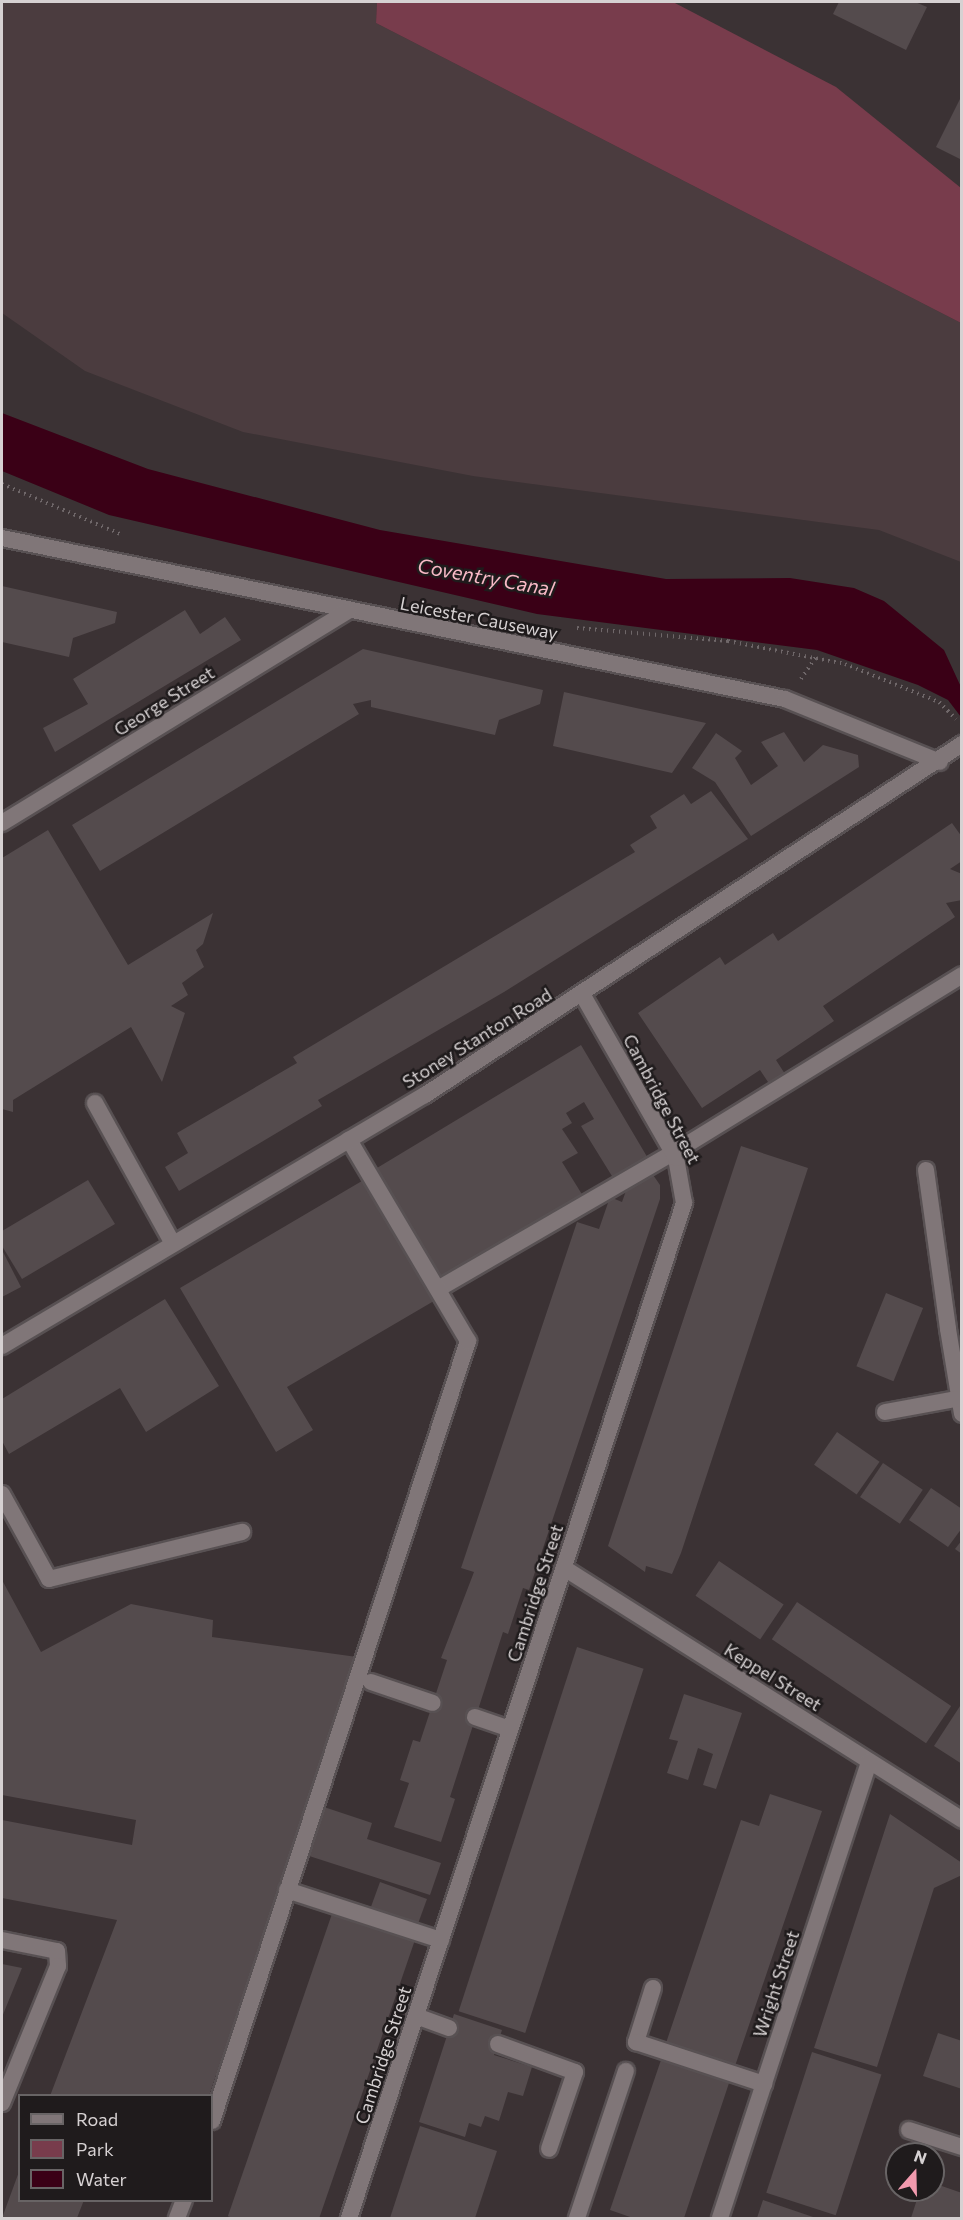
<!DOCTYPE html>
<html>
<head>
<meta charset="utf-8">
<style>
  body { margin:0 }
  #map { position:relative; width:963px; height:2220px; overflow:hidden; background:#3b3234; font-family:Commissioner,sans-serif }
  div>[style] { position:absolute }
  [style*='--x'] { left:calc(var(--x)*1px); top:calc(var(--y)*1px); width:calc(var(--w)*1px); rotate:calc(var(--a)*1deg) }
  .built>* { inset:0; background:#4b3c3f }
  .green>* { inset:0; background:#783c4c }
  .water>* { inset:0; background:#3a0016 }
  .building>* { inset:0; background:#544b4d; transform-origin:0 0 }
  .path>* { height:4px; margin-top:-2px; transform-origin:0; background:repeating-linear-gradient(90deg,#6f6769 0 1.5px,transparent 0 6px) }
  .roads { filter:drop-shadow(2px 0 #585153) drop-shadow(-2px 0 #585153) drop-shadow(0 2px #585153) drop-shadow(0 -2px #585153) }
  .service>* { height:16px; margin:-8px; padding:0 8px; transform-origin:8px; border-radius:8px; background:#807678 }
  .pedestrian>* { height:16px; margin:-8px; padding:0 8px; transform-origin:8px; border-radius:8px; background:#807678 }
  .minor>* { height:16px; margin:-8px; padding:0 8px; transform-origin:8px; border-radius:8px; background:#807678 }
  .secondary>* { height:16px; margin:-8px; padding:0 8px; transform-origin:8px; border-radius:8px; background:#807678 }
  span { translate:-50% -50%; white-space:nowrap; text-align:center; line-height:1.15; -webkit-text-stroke:5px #1f1b1c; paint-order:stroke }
  .street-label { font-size:18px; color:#d6d1d2 }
  .water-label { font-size:20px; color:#f7b9c6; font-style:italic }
  .frame { position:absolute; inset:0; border:3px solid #d6d1d2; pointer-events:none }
  .legend { position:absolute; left:18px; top:2094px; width:195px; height:108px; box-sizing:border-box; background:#1f1b1c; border:2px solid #686465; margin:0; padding:8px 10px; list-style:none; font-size:18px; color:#d6d1d2 }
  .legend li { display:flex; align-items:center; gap:12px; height:30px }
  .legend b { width:30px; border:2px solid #686465 }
  .north { position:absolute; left:885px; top:2142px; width:60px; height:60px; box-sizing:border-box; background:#1f1b1c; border:2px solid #686465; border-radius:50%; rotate:20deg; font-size:16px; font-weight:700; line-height:24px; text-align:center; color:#d6d1d2 }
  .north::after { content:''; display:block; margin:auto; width:21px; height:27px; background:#f29aae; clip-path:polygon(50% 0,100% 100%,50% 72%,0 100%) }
</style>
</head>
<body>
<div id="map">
  <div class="built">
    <i style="clip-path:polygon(2px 2px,377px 2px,376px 23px,961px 323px,961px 562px,879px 530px,473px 476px,243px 432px,85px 371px,2px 313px)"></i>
  </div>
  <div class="green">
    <i style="clip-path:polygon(377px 2px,673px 2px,836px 87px,961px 188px,961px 323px,376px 23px)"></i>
  </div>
  <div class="water">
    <i style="clip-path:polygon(2px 413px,148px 469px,380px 530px,666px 579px,790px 578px,854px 588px,884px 601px,944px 650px,961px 687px,961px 717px,948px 700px,918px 685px,817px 650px,537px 614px,109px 515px,2px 471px)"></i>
  </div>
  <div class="building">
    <i style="clip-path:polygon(839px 2px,915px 2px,927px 7px,906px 50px,833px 14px)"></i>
    <i style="clip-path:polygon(962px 95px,962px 160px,936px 147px)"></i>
    <i style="clip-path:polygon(2px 586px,117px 612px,115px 623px,73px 638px,69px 657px,2px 642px)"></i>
    <i style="clip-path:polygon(185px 610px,200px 634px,225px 617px,241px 640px,55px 752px,43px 728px,88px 704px,73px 679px)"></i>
    <i style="clip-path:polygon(363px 649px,543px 690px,540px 704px,499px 720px,495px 735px,371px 707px,371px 700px,353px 704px,359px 714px,100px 871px,72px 825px)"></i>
    <i style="clip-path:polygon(564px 692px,636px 708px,706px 723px,672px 773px,553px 746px)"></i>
    <i style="clip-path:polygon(784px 732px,804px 762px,823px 745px,858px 755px,859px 767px,751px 836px,715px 782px,692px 768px,716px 733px,742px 751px,735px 758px,751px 785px,778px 766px,761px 742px)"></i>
    <i style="clip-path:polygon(711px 791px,748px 839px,504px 992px,318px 1100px,322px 1106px,179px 1191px,165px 1167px,188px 1153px,177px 1133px,297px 1063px,293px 1057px,635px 852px,630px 845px,657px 828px,650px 816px,684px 794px,691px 804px)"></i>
    <i style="clip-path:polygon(952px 823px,962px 837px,962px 861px,950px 869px,962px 874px,962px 900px,946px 903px,955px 917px,823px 1006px,834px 1021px,776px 1060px,785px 1074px,770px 1085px,760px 1070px,702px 1108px,638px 1013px,720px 957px,725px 965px,773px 933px,778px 941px)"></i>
    <i style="clip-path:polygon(48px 830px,128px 965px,213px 913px,203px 944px,196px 950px,204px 967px,182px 983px,188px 995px,171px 1006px,185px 1013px,162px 1082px,131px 1027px,13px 1100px,13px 1112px,2px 1109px,2px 858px)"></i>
    <i style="clip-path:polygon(581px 1045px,649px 1160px,615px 1181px,581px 1126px,594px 1119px,584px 1102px,566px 1113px,572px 1123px,562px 1129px,578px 1153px,562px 1162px,583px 1196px,442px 1283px,372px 1171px)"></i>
    <i style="clip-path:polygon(741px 1146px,808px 1168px,681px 1553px,672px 1574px,646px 1566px,645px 1572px,608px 1546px)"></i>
    <i style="clip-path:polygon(651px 1172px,660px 1185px,660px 1199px,529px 1590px,523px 1588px,508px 1634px,503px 1632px,450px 1797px,455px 1799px,441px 1842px,394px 1827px,409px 1783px,400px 1780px,413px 1740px,420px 1742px,447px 1660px,441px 1658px,474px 1572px,461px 1568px,577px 1222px,599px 1229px,610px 1197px,622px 1202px,627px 1188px)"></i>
    <i style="clip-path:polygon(367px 1178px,439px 1298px,287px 1387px,313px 1430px,276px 1452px,180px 1288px)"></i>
    <i style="clip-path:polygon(88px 1180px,115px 1224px,22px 1279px,2px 1246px,2px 1231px)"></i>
    <i style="clip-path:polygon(2px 1250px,21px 1287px,2px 1297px)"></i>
    <i style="left:886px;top:1293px;width:40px;height:79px;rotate:22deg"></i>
    <i style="clip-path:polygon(165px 1299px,219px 1386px,146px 1432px,120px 1388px,9px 1454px,2px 1441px,2px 1399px)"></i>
    <i style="left:837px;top:1432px;width:52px;height:40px;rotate:35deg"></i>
    <i style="left:883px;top:1463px;width:48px;height:41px;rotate:34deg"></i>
    <i style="clip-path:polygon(931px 1488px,962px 1509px,962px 1528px,948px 1547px,909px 1520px)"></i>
    <i style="clip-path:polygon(962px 1540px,962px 1554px,955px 1549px)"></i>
    <i style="left:719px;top:1561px;width:78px;height:42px;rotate:34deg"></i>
    <i style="clip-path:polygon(2px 1580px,41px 1652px,131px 1604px,213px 1620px,212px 1637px,357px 1657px,209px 2096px,50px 2096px,117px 1920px,2px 1898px,2px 1820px,132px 1845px,136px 1820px,2px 1795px)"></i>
    <i style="left:797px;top:1602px;width:186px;height:45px;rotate:34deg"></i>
    <i style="left:577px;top:1647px;width:70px;height:383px;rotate:18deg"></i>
    <i style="clip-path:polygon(684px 1694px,742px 1713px,716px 1789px,703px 1785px,713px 1754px,698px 1748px,688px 1780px,667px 1773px,678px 1741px,669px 1739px)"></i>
    <i style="clip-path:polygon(962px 1703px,962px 1764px,934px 1746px)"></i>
    <i style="clip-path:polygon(770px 1794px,822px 1811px,734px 2069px,665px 2046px,741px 1820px,759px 1826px)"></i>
    <i style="clip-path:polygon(318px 1805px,372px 1823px,367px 1839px,441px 1863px,430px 1895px,303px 1854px)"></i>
    <i style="clip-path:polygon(890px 1814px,962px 1863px,962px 1875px,934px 1888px,877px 2067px,814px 2048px)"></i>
    <i style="left:380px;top:1882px;width:50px;height:34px;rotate:20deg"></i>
    <i style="left:334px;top:1908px;width:87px;height:326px;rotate:19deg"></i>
    <i style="clip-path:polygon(2px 1964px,22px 1968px,2px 2017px)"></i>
    <i style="clip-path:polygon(454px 2014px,502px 2030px,494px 2055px,532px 2067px,523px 2096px,508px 2092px,499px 2121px,485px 2116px,481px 2127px,469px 2123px,465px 2137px,419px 2122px)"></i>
    <i style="clip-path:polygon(938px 2033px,962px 2041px,962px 2089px,923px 2076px)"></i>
    <i style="left:812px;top:2052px;width:73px;height:148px;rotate:18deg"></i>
    <i style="clip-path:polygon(663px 2054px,731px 2077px,684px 2218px,633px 2218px,610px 2210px)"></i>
    <i style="clip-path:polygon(420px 2126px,497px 2151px,475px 2218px,390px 2218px)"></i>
    <i style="clip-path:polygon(20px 2169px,20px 2200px,84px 2200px,77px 2218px,2px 2218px)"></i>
    <i style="clip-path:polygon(933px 2183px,962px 2193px,962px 2218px,911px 2218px,920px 2190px,933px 2190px)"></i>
    <i style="clip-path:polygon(763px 2200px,816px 2218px,757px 2218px)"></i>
  </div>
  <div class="path">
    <i style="--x:2;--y:484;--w:131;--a:22.9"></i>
    <i style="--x:577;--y:628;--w:152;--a:4.9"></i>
    <i style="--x:728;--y:641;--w:119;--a:11.1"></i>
    <i style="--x:845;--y:664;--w:101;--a:22"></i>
    <i style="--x:939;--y:702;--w:24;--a:45"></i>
    <i style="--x:801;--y:679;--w:27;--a:-56"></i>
  </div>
  <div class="roads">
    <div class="service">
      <i style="--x:95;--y:1103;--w:161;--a:61"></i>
      <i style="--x:673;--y:1153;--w:339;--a:-31.6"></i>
      <i style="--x:926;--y:1170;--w:161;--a:82.1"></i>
      <i style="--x:2;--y:1494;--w:97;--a:61.1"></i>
      <i style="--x:49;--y:1579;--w:199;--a:-13.7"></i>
      <i style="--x:371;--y:1682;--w:65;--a:18.7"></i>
      <i style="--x:475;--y:1717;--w:37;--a:19"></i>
      <i style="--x:287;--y:1890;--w:162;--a:18"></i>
      <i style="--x:653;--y:1988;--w:57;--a:107.5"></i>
      <i style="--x:636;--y:2042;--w:135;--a:18.2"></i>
      <i style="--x:416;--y:2016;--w:35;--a:20"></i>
      <i style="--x:498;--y:2044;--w:82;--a:20"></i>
      <i style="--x:575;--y:2072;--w:81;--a:108.7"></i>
      <i style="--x:577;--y:2218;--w:155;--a:-71.6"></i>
    </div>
    <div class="pedestrian">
      <i style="--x:438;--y:1289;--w:272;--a:-30.1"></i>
      <i style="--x:212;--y:2121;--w:821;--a:-71.83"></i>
      <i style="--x:468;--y:1341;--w:234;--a:-120.6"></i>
      <i style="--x:177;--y:2218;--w:19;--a:-69"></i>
    </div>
    <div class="minor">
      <i style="--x:2;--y:538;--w:799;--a:11.62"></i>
      <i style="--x:785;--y:699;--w:167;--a:22.1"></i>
      <i style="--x:2;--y:823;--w:404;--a:-31.5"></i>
      <i style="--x:948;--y:1329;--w:86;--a:80.6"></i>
      <i style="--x:885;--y:1412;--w:72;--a:-10.4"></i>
      <i style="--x:564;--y:1568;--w:471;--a:32.3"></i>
      <i style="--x:2;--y:1940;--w:56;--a:11.3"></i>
      <i style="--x:57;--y:1951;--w:15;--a:86"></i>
      <i style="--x:58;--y:1966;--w:148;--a:112.2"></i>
      <i style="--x:909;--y:2130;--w:56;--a:17.8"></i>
      <i style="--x:349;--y:2218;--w:1069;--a:-71.73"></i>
      <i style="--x:684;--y:1203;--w:46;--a:-100.1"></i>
      <i style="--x:676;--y:1158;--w:189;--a:-119.8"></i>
      <i style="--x:720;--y:2218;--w:480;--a:-71.9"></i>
    </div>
    <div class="secondary">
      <i style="--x:2;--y:1346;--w:492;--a:-30.7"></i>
      <i style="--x:425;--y:1095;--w:642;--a:-33.17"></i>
    </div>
  </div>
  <div class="street-label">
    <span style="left:479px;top:618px;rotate:11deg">Leicester Causeway</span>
    <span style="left:164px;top:701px;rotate:-32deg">George Street</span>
    <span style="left:477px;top:1038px;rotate:-32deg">Stoney Stanton Road</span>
    <span style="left:662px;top:1099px;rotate:62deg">Cambridge Street</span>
    <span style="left:535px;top:1593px;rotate:-72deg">Cambridge Street</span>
    <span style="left:773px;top:1677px;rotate:32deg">Keppel Street</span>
    <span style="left:776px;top:1984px;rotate:-72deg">Wright Street</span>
    <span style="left:383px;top:2055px;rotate:-72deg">Cambridge Street</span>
  </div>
  <div class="water-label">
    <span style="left:486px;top:577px;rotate:10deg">Coventry Canal</span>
  </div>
  <div class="frame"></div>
  <ul class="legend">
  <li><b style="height:8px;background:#807678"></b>Road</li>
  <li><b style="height:16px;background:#783c4c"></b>Park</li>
  <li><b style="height:16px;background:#3a0016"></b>Water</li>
  </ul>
  <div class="north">N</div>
</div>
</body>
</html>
